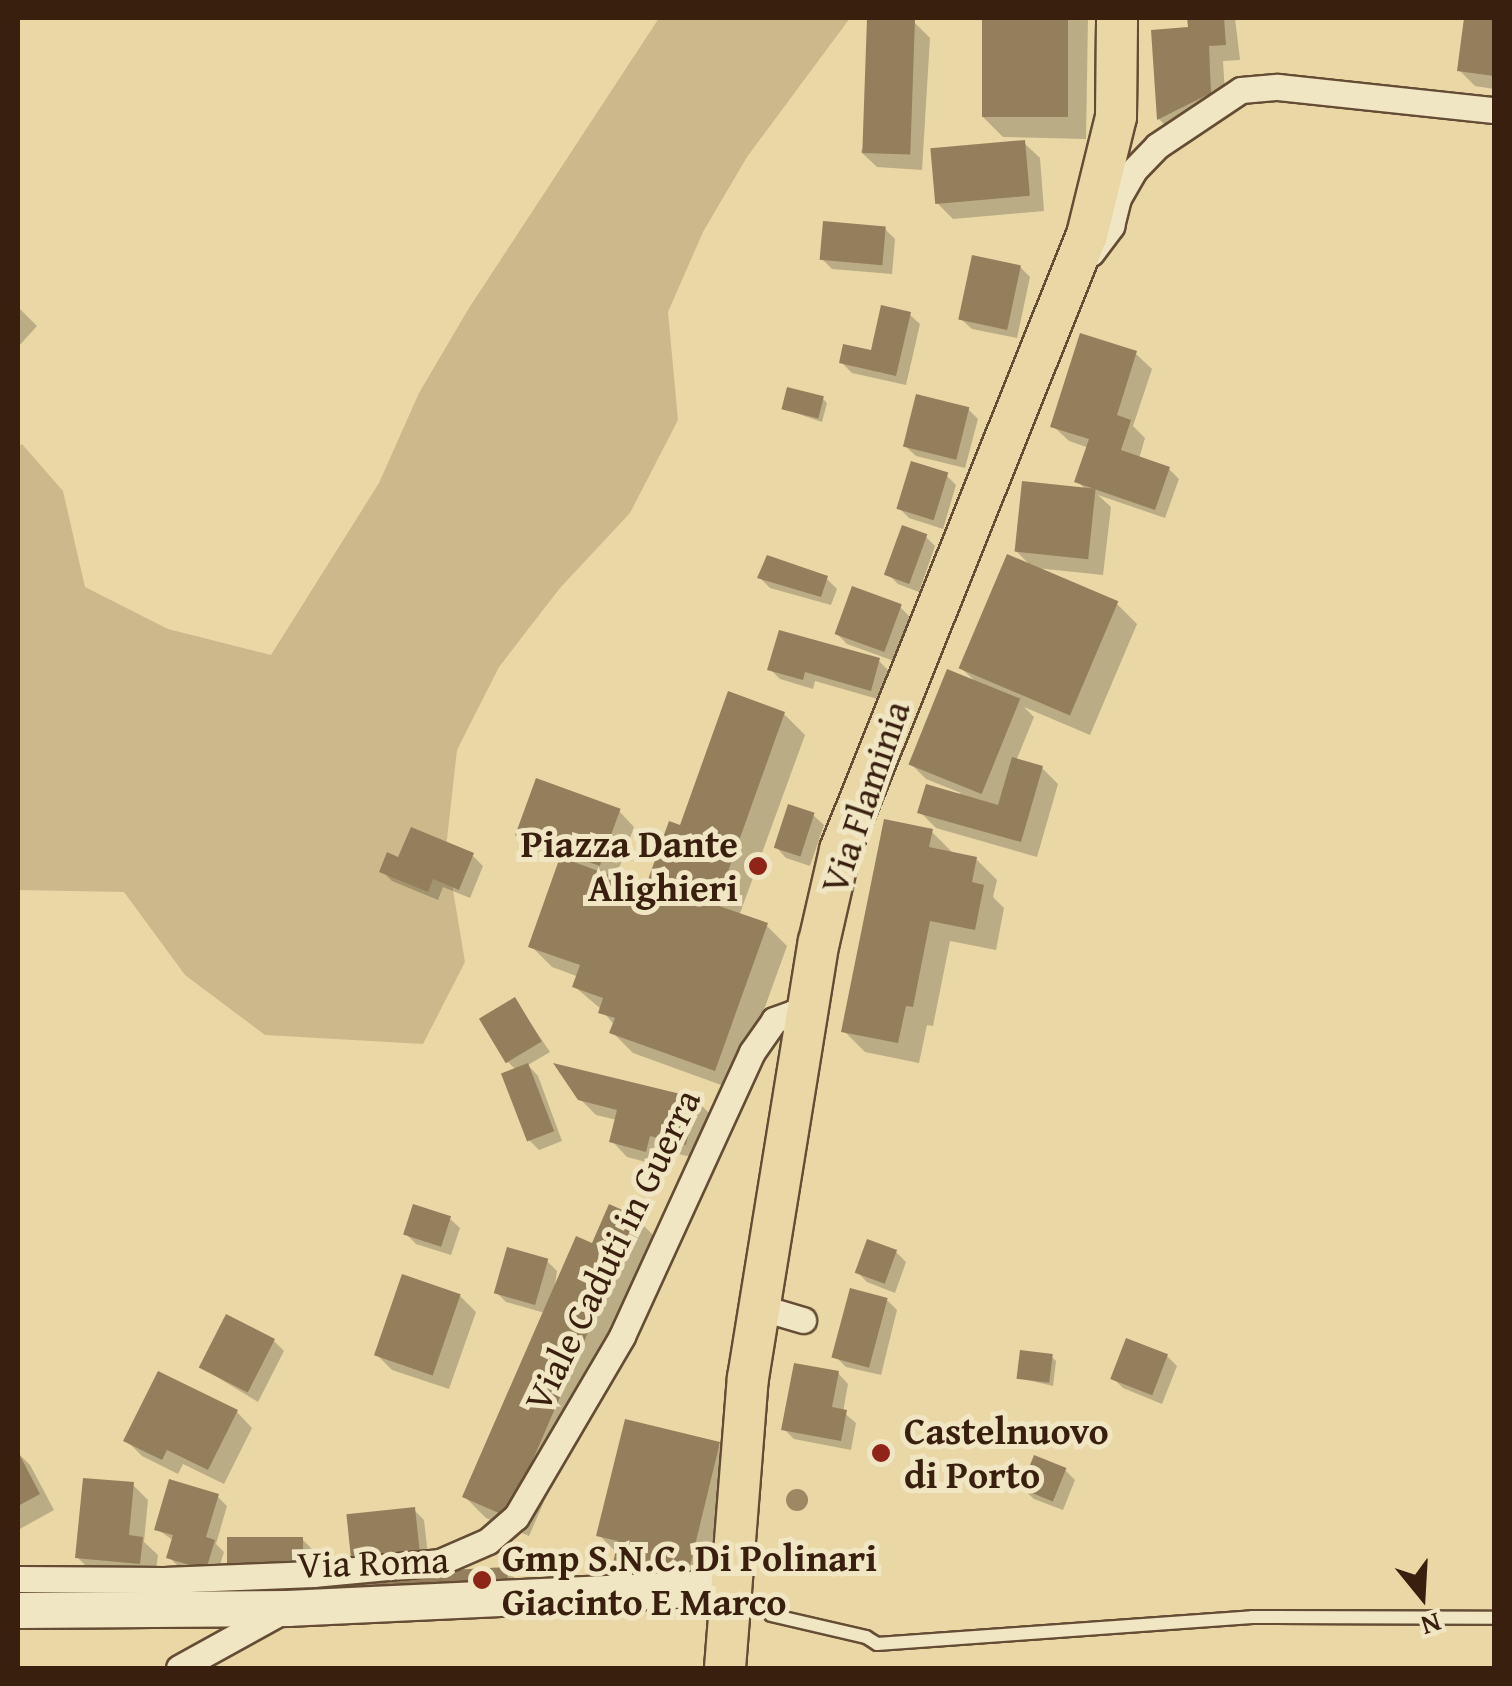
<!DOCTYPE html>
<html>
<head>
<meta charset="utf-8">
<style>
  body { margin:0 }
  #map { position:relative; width:1512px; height:1686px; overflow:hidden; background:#e9d8a5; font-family:"Gentium Book Plus",serif }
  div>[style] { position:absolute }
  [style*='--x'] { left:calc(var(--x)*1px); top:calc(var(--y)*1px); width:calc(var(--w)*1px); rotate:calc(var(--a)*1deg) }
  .green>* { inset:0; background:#cbb98b }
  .shadow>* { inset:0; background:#0003 }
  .building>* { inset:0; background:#947f5d; transform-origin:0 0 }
  .roads { filter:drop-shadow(2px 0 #644d34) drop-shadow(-2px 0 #644d34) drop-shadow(0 2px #644d34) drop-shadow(0 -2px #644d34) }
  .service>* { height:12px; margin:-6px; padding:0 6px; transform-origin:6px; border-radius:6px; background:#f1e6c4 }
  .minor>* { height:25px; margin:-12.5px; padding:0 12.5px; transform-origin:12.5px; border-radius:12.5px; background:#f1e6c4 }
  .secondary>* { height:35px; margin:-17.5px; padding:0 17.5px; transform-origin:17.5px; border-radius:17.5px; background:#f1e6c4 }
  .primary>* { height:40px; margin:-20px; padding:0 20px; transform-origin:20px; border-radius:20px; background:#e9d8a5 }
  .trees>* { width:22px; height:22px; margin:-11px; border-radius:50%; background:#9c8863 }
  .dots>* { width:28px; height:28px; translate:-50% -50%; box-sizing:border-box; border:5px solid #f1e6c4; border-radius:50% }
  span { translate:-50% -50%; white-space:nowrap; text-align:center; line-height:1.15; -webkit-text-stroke:10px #f1e6c4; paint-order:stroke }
  .street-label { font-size:38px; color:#381f0e }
  .poi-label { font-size:38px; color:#381f0e; font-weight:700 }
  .right { translate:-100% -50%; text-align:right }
  .left { translate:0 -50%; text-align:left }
  .frame { position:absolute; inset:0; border:20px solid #381f0e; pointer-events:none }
  .north { position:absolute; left:1372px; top:1546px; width:100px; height:100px; -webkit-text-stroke:8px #f1e6c4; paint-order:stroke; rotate:162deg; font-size:28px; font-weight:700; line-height:40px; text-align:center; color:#381f0e }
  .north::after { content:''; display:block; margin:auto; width:35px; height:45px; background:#381f0e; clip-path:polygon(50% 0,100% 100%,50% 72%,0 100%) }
</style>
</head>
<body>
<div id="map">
  <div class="green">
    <i style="clip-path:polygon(659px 18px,850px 18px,747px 157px,703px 232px,668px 312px,678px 420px,630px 513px,560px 588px,499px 667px,457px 750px,446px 848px,465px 962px,423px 1044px,265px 1035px,185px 975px,124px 892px,18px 890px,18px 447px,22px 444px,63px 491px,85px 587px,168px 629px,271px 655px,379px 483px,419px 393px,469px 308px)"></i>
  </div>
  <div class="shadow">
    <i style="clip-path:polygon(985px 18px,1088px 18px,1086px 139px,1003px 137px,982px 116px)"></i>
    <i style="clip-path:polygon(1189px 18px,1235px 18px,1240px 60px,1223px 61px,1226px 109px,1174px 134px,1159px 119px,1190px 30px)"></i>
    <i style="clip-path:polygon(1467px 18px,1494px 18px,1494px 89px,1475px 86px,1460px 71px)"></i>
    <i style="clip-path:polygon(914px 22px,930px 38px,922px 170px,877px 167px,861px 152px)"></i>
    <i style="clip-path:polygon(1024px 143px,1040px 158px,1044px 211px,953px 219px,937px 203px)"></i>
    <i style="clip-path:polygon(885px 229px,895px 239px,892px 274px,832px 269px,822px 259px)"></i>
    <i style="clip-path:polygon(1020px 267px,1030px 277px,1017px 338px,972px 329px,961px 319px)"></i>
    <i style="clip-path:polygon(18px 307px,37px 326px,18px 347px)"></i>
    <i style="clip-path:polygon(909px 314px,920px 324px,906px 385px,852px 373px,842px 363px,872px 353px)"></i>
    <i style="clip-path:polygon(1136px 354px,1152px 369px,1133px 426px,1145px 438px,1139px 459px,1169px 469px,1179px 479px,1165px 518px,1098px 495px,1111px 507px,1103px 575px,1036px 568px,1116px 603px,1137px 624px,1090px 735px,1024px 707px,1034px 717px,1016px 761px,1042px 768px,1058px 784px,1037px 857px,936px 828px,920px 812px,961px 793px,926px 779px,910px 763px,979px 685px,961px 668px,1032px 567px,1016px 551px,1087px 491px,1077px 481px,1089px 448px,1069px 441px,1053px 426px)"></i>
    <i style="clip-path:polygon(823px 399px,827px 403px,822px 422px,784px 409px)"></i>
    <i style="clip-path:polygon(968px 409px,978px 419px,965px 468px,916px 456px,905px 446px)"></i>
    <i style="clip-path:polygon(946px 475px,956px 485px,943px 529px,909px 518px,899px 508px)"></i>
    <i style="clip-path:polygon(925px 536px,935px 546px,919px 592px,898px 584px,888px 574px)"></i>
    <i style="clip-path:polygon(760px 578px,827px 579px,837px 589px,831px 605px,770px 588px)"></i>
    <i style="clip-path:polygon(900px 607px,910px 617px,894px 661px,847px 644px,837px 634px)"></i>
    <i style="clip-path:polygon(879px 661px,889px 671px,881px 700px,815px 681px,813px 689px,780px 679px,770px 669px)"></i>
    <i style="clip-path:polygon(784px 714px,805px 735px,739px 916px,766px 925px,787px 946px,735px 1090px,633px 1053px,612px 1032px,615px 1026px,601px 1009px,575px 987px,579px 977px,552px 967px,531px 946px,561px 861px,533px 850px,518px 835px,619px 811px,634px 827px,615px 880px,647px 891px,682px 828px)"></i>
    <i style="clip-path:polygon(813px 815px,824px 825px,810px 866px,786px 858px,776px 847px)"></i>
    <i style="clip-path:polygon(931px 831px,952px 852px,976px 859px,997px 880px,993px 897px,1004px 908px,996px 950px,950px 941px,933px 1026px,927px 1025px,919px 1063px,865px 1052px,844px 1031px)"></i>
    <i style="clip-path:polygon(473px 856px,483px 866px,470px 898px,443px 887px,438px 900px,392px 881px,382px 871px,400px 860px)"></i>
    <i style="clip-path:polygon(515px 1000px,550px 1052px,528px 1065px,538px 1076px,562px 1141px,539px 1150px,529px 1140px,516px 1070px,507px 1061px)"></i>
    <i style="clip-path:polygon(580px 1099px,696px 1100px,712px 1116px,701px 1159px,665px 1151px,661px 1166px,627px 1157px,612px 1141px,617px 1120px,596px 1115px)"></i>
    <i style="clip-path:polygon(449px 1218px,460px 1228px,451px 1255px,416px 1244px,406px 1234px)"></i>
    <i style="clip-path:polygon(637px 1219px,658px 1240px,529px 1536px,486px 1518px,465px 1497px,545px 1313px,506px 1302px,496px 1292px,547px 1261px,557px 1271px,554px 1292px,593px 1246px)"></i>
    <i style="clip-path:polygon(896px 1252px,906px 1262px,895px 1293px,867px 1282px,857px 1272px)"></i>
    <i style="clip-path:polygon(460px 1296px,476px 1312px,449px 1389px,392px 1370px,376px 1354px)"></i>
    <i style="clip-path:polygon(887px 1300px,897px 1310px,881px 1375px,846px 1367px,836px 1357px)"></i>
    <i style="clip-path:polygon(274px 1341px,284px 1351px,258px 1402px,202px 1368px)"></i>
    <i style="clip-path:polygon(1167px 1356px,1177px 1366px,1162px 1404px,1123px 1388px,1113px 1378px)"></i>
    <i style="clip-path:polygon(1052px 1357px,1056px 1361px,1053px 1386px,1019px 1378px)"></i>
    <i style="clip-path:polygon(838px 1373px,848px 1384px,843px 1412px,856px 1423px,851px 1450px,794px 1439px,784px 1429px)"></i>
    <i style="clip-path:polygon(237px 1412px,252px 1428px,224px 1484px,183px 1464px,178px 1474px,142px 1456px,126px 1440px)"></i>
    <i style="clip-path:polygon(719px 1445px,740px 1466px,709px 1589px,634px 1596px,618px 1554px,599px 1535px)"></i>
    <i style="clip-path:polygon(18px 1453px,30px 1465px,54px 1510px,18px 1530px)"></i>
    <i style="clip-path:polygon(1065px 1470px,1075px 1480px,1063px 1510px,1034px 1499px,1023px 1489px)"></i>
    <i style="clip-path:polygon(133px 1485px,148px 1500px,144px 1542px,158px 1555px,155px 1579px,93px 1573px,77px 1557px)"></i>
    <i style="clip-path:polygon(217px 1496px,227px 1506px,216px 1544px,224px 1552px,216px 1578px,179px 1567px,169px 1557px,174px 1541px,157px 1529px)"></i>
    <i style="clip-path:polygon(414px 1510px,424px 1520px,429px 1564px,363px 1571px)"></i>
    <i style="clip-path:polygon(302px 1539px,312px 1549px,312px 1579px,506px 1569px,522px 1585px,267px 1581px)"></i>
  </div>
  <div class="building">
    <i style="left:867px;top:18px;width:48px;height:135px;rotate:2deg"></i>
    <i style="left:982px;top:18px;width:86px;height:99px"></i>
    <i style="clip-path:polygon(1187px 18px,1224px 18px,1226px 45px,1209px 46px,1211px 93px,1157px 120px,1151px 30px,1188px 27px)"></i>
    <i style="clip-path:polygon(1464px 18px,1494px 18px,1494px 76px,1457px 71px)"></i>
    <i style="left:1025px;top:140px;width:56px;height:95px;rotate:85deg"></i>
    <i style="left:823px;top:221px;width:63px;height:39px;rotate:5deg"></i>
    <i style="left:972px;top:255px;width:50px;height:66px;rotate:12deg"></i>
    <i style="clip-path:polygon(881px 305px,911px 312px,896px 376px,839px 363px,843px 344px,871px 350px)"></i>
    <i style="clip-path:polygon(1080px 333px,1137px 351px,1117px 415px,1131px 420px,1121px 450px,1170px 467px,1155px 510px,1074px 482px,1089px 439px,1050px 427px)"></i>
    <i style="left:787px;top:387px;width:38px;height:23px;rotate:14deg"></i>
    <i style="left:916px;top:394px;width:55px;height:54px;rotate:14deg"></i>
    <i style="left:911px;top:461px;width:39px;height:50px;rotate:17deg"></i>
    <i style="left:1022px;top:481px;width:74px;height:71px;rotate:6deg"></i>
    <i style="left:902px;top:525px;width:27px;height:53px;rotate:20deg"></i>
    <i style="left:1007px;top:554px;width:121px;height:124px;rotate:23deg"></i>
    <i style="clip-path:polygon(767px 555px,828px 576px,821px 597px,757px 578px)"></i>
    <i style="left:852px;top:586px;width:53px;height:51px;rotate:20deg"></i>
    <i style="clip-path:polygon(779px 630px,880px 658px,871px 691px,805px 672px,803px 680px,767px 670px)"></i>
    <i style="left:947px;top:669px;width:79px;height:103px;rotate:22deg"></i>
    <i style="clip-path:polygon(728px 691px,785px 712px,716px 905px,768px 923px,715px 1071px,609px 1033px,615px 1018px,598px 1013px,603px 998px,572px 987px,580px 965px,528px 947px,560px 857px,645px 888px,669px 821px,680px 825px)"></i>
    <i style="clip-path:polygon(1012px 757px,1043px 766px,1021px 842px,917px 813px,926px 784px,998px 805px)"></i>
    <i style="left:536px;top:778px;width:90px;height:61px;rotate:20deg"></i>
    <i style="left:788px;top:804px;width:28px;height:46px;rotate:18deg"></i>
    <i style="clip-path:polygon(884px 819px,933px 829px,929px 847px,977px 857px,972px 882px,984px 885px,975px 930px,930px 921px,913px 1007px,906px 1006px,898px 1043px,841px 1032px)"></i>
    <i style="clip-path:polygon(411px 827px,474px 853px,459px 890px,433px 879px,428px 892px,379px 872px,387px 852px,398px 857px)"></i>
    <i style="left:515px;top:997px;width:52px;height:42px;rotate:59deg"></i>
    <i style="left:528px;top:1063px;width:73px;height:29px;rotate:69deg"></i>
    <i style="clip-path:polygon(553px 1063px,697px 1098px,686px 1145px,650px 1136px,646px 1152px,609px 1142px,617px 1110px,578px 1100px)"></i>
    <i style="left:413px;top:1204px;width:40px;height:32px;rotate:18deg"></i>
    <i style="clip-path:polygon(609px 1204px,638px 1217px,508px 1517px,462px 1497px,576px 1236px,592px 1243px)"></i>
    <i style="left:867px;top:1239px;width:32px;height:36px;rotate:20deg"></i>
    <i style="left:507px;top:1247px;width:43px;height:48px;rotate:16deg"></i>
    <i style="left:402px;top:1274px;width:62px;height:86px;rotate:19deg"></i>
    <i style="left:850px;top:1288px;width:39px;height:72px;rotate:15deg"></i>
    <i style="left:226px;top:1314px;width:55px;height:60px;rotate:27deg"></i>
    <i style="left:1126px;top:1338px;width:45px;height:44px;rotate:21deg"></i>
    <i style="left:1020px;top:1350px;width:33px;height:29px;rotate:7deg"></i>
    <i style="clip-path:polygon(794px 1363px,839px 1371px,832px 1407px,847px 1410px,841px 1441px,781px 1430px)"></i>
    <i style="clip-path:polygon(158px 1371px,238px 1410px,208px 1470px,167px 1450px,162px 1460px,123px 1441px)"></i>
    <i style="clip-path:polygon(625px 1419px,720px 1442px,689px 1570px,659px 1562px,653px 1586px,610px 1576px,618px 1541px,596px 1536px)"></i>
    <i style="clip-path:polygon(18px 1452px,40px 1494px,18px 1506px)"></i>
    <i style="left:1034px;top:1455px;width:35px;height:36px;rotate:22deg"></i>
    <i style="clip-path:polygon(83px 1478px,134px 1482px,129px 1535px,143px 1537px,140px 1564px,75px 1558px)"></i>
    <i style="clip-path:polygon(169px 1479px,219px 1494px,206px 1537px,215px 1540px,206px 1570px,166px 1558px,173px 1535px,154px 1530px)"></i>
    <i style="left:415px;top:1507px;width:47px;height:69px;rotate:84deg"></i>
    <i style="left:303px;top:1537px;width:30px;height:76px;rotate:90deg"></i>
    <i style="left:507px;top:1567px;width:21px;height:360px;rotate:87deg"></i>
  </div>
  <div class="roads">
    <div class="service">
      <i style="--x:771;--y:1615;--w:98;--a:13"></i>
      <i style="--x:866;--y:1637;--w:13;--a:32"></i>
      <i style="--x:877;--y:1644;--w:376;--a:-4.1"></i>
      <i style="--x:1252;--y:1617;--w:242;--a:0.2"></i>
    </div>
    <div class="minor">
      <i style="--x:1091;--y:253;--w:34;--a:-53"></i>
      <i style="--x:1111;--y:226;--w:29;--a:-76"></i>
      <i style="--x:1118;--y:198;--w:32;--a:-60"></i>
      <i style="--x:1134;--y:170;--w:33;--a:-46"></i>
      <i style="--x:1157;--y:146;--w:101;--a:-33.7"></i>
      <i style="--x:1241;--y:90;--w:37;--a:-5"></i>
      <i style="--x:1278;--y:87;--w:217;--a:6.1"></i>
      <i style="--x:759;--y:1307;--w:46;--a:16.5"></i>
      <i style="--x:18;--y:1579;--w:146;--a:0.4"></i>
      <i style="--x:164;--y:1580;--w:149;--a:-2.3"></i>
      <i style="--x:313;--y:1574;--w:128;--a:-5.4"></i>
      <i style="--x:440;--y:1562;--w:52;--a:-23.6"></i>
      <i style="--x:488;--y:1541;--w:37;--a:-41"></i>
      <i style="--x:516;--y:1517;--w:210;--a:-59.6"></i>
      <i style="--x:622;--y:1336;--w:312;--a:-65.4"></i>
      <i style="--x:752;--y:1052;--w:39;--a:-55"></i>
      <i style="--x:774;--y:1020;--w:20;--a:-20"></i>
      <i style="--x:793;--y:1013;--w:17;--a:10"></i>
      <i style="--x:179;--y:1668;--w:120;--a:-28.9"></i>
    </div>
    <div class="secondary">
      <i style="--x:18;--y:1610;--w:270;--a:-0.4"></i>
      <i style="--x:288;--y:1608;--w:445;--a:-2.7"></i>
    </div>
    <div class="primary">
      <i style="--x:725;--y:1668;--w:291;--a:-85.5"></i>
      <i style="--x:748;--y:1378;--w:442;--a:-80.8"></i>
      <i style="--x:819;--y:942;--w:94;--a:-77.1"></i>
      <i style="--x:840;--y:850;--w:663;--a:-68.12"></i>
      <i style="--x:1087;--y:235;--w:122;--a:-76.2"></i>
      <i style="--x:1116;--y:117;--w:99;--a:-89.4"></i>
    </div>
  </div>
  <div class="trees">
    <i style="left:797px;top:1500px"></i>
  </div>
  <div class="dots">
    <i style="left:758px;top:866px;background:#8f2418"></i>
    <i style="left:881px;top:1453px;background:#8f2418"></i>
    <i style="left:482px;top:1580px;background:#8f2418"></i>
  </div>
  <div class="street-label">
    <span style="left:865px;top:797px;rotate:-71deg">Via Flaminia</span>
    <span style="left:612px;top:1250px;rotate:-64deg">Viale Caduti in Guerra</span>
    <span style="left:373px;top:1562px;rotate:-2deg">Via Roma</span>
  </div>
  <div class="poi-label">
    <span class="right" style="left:738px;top:866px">Piazza Dante<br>Alighieri</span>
    <span class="left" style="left:904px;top:1453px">Castelnuovo<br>di Porto</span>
    <span class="left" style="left:502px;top:1580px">Gmp S.N.C. Di Polinari<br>Giacinto E Marco</span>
  </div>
  <div class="frame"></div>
  <div class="north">N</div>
</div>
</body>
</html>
